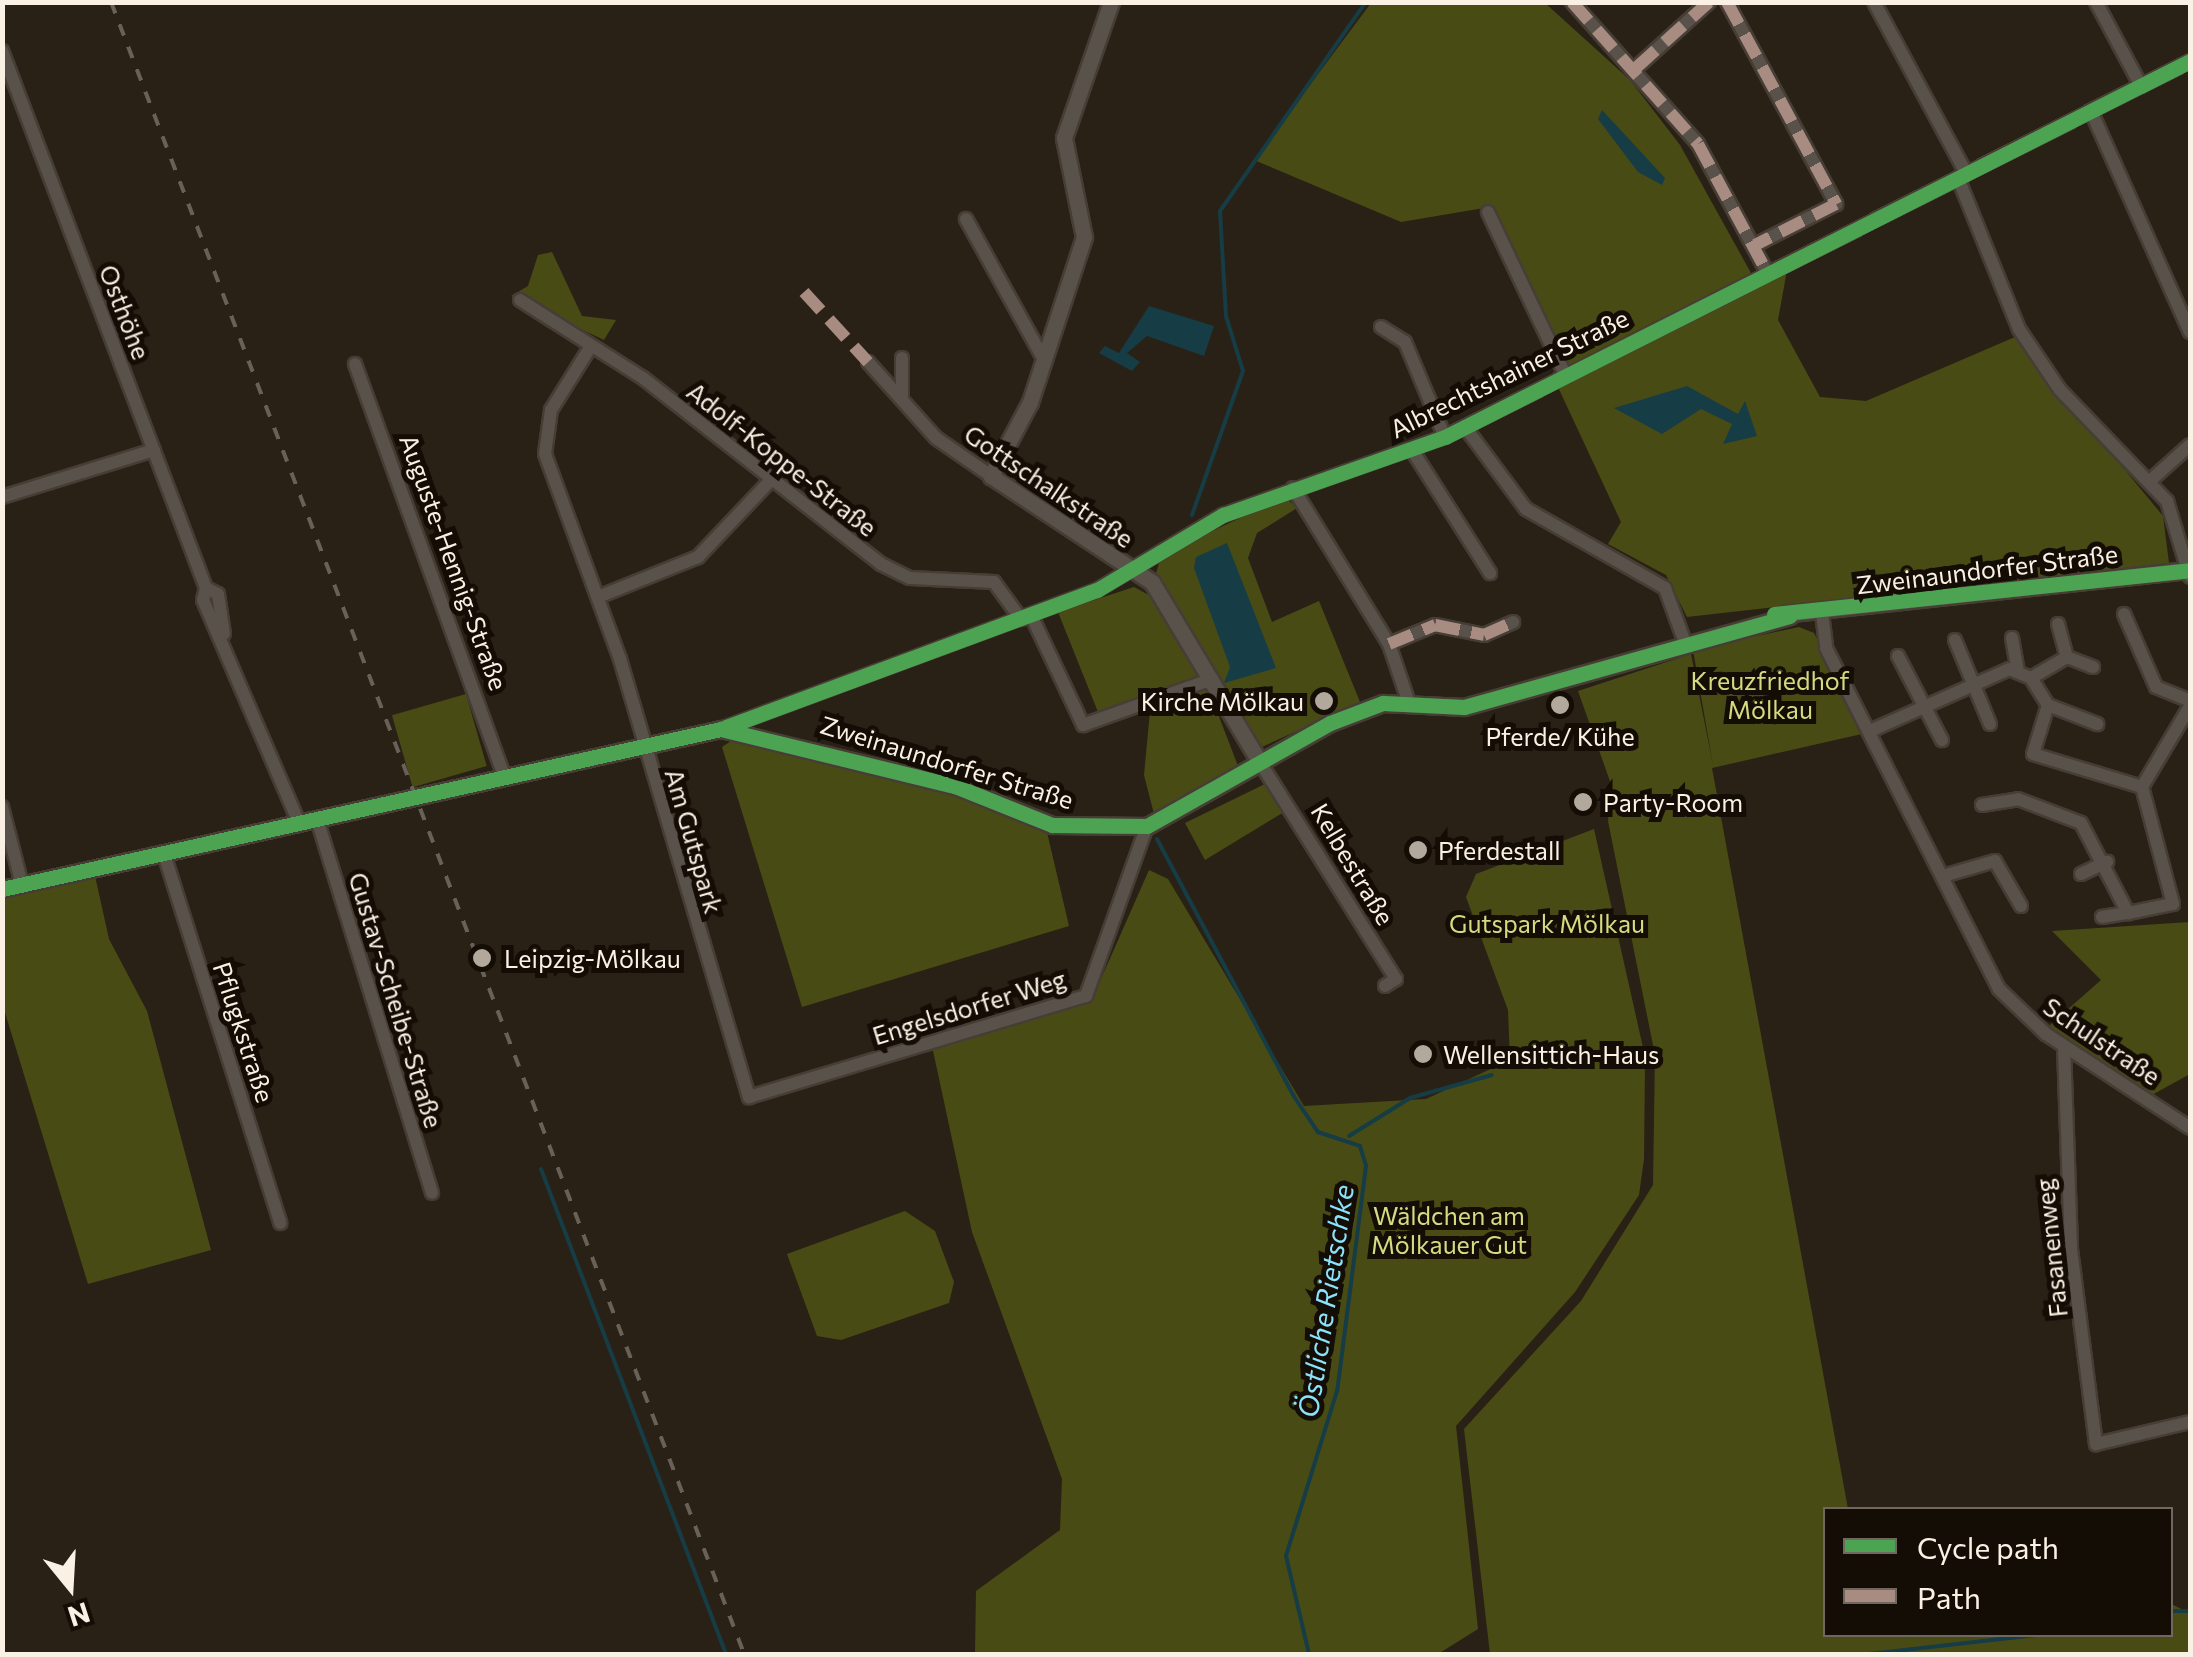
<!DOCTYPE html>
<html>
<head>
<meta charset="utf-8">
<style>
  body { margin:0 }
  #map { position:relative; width:2193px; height:1657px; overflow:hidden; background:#2a2116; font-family:Commissioner,sans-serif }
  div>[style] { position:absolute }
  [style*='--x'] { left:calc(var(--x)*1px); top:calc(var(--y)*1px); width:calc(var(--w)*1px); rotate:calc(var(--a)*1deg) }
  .green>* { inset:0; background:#494b15; transform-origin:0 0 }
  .water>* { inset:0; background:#163c45 }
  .stream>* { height:4px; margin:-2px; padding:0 2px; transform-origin:2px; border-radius:2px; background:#163c45 }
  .roads { filter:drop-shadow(2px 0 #463e35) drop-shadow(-2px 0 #463e35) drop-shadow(0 2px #463e35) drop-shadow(0 -2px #463e35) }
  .minor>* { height:12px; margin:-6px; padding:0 6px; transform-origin:6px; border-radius:6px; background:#59524b }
  .tertiary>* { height:15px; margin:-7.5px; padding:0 7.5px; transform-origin:7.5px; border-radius:7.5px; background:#59524b }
  .rail>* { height:4px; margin-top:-2px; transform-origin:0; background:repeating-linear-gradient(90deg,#676158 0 12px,transparent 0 24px) }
  .quiet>* { height:12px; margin-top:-6px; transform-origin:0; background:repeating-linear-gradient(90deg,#a88b81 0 25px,transparent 0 37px) }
  .cycleway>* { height:15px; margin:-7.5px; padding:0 7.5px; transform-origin:7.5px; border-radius:7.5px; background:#4ca352 }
  .dots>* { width:28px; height:28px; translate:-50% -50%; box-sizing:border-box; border:5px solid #140d05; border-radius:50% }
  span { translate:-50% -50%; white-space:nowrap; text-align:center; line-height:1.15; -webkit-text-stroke:10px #140d05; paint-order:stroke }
  .street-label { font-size:25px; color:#fbf0e4 }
  .park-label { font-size:25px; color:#d4dc82 }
  .poi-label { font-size:25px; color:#fbf0e4 }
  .right { translate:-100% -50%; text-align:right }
  .left { translate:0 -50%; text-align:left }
  .water-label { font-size:28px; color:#8be2fb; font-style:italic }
  .frame { position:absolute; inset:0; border:5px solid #fbf0e4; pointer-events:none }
  .legend { position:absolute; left:1823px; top:1507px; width:350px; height:130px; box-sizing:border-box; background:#140d05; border:2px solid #70685e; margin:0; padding:12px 18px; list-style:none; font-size:30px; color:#fbf0e4 }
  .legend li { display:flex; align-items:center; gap:20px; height:50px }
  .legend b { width:50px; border:2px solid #70685e }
  .north { position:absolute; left:20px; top:1537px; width:100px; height:100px; -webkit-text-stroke:8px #140d05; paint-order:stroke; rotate:162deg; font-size:28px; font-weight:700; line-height:40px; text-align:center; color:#fbf0e4 }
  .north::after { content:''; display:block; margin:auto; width:35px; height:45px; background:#fbf0e4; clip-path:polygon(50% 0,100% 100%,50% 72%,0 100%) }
</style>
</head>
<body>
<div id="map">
  <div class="green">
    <i style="clip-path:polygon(1371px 3px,1545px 3px,1630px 80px,1680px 145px,1751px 273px,1567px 366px,1490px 207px,1401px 222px,1254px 160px)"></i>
    <i style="clip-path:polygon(552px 252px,582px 316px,616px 320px,604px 340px,511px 296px,528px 286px,538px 255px)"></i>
    <i style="clip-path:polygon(1787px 270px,1778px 320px,1820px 397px,1866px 401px,2015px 337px,2163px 516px,2169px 563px,1687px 617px,1666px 575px,1608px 544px,1621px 522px,1557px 385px)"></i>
    <i style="clip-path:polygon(1285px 497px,1297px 508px,1257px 533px,1248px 558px,1272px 622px,1319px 601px,1360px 702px,1262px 747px,1156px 574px,1161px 555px)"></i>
    <i style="clip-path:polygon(1134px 587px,1158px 600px,1204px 679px,1100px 717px,1058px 612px)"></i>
    <i style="clip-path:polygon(1799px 627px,1814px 633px,1866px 733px,1712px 768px,1848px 1509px,1826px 1510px,1826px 1634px,2170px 1634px,2171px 1604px,2190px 1613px,2190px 1654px,1490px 1654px,1464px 1429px,1581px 1301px,1653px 1185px,1655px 1055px,1608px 821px,1611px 784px,1578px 691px,1691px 654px,1713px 765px,1693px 650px)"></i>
    <i style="clip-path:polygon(1208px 688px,1238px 766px,1154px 814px,1144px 775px,1150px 711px)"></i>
    <i style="left:466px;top:694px;width:75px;height:77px;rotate:74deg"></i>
    <i style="clip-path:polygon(737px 737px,955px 790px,1046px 828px,1069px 926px,802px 1007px,722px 747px)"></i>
    <i style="clip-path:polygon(1265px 784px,1284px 812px,1205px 860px,1185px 823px)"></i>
    <i style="clip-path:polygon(1594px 829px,1646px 1061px,1543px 1061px,1645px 1063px,1644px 1159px,1639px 1195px,1575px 1292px,1456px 1426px,1478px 1629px,1438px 1654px,975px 1654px,976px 1591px,1060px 1530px,1062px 1479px,972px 1232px,932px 1046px,1093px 997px,1149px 870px,1168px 879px,1304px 1106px,1426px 1099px,1510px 1060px,1508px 1010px,1466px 897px,1476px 874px)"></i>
    <i style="clip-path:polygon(95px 876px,109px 939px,147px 1011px,211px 1250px,88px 1284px,3px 1006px,2px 896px)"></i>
    <i style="clip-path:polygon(2190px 922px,2190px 1074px,2150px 1096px,2054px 1033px,2050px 1025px,2101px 980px,2052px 931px)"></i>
    <i style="clip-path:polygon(905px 1211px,935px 1231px,954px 1282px,949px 1303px,841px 1340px,817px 1336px,787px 1254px)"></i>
  </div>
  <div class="water">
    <i style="clip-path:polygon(1602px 110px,1665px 178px,1662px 185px,1638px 172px,1598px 119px)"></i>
    <i style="clip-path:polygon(1149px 306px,1214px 326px,1204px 356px,1147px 336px,1127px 353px,1140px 362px,1132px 371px,1099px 353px,1105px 346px,1119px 353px)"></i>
    <i style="clip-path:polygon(1687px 386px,1738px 414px,1745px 401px,1757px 436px,1723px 444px,1732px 424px,1701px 409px,1662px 434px,1614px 408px)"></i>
    <i style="clip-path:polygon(1227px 543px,1276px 668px,1224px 683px,1230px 667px,1194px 568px,1196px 557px)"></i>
  </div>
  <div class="stream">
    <i style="--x:1192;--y:515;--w:153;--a:-70.5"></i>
    <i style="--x:1243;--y:371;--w:58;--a:-107.2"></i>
    <i style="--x:1226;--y:316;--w:105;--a:-93.3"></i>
    <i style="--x:1220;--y:211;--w:255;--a:-55.1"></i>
    <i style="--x:1157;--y:839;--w:290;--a:62"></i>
    <i style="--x:1293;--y:1095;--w:45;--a:56"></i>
    <i style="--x:1318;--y:1132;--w:44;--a:18.4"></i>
    <i style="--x:1360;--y:1146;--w:21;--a:73"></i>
    <i style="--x:1366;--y:1166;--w:227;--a:97.3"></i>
    <i style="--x:1337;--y:1391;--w:173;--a:107.2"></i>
    <i style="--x:1286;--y:1556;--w:101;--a:76.8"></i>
    <i style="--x:1349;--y:1136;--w:72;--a:-31.9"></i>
    <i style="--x:1410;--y:1098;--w:85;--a:-15.7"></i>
    <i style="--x:541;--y:1169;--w:519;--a:69.12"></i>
    <i style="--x:2170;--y:1611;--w:20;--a:0"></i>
    <i style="--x:1869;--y:1654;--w:176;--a:-6.5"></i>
  </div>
  <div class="roads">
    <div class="minor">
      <i style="--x:1572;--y:2;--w:190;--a:48.4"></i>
      <i style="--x:1698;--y:144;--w:148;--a:61.7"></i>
      <i style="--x:1727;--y:2;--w:230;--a:61.6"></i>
      <i style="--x:1836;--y:204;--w:91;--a:153.2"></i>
      <i style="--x:1874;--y:2;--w:194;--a:61.7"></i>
      <i style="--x:2096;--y:2;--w:95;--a:61.8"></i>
      <i style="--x:2;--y:51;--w:574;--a:69.2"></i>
      <i style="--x:206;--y:588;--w:12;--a:104"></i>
      <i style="--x:203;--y:600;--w:243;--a:66.7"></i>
      <i style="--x:1637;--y:67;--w:97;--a:-42.1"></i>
      <i style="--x:2091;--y:111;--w:242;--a:65.9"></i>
      <i style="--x:1958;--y:178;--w:163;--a:68"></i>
      <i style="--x:2019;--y:329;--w:73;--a:56.1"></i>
      <i style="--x:2060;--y:390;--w:154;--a:46.1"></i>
      <i style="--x:2167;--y:501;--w:79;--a:73.2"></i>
      <i style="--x:1488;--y:212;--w:182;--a:64.6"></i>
      <i style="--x:966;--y:219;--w:161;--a:61"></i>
      <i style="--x:520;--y:300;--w:146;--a:32.4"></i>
      <i style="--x:643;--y:378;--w:302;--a:38"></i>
      <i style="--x:881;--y:564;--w:32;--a:26"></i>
      <i style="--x:910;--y:578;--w:84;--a:2.7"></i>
      <i style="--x:994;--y:582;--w:46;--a:53.9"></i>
      <i style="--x:1381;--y:327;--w:28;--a:32"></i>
      <i style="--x:1405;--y:342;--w:103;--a:67.2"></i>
      <i style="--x:591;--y:346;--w:75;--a:122"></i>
      <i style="--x:551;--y:410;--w:44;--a:97.8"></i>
      <i style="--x:545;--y:454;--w:218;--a:69.9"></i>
      <i style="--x:620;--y:659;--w:457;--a:73.6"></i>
      <i style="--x:749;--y:1097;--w:352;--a:-16.7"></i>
      <i style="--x:1086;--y:996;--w:181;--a:-70.3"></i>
      <i style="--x:868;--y:362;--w:102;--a:48.2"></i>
      <i style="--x:936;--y:438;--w:67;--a:34.6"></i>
      <i style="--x:355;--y:364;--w:441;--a:70.1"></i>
      <i style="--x:902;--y:399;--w:41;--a:-90"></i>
      <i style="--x:1465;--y:427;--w:102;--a:53.4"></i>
      <i style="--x:1526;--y:509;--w:160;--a:29.6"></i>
      <i style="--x:1665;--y:588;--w:55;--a:69.9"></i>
      <i style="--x:1412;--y:450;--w:146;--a:57.6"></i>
      <i style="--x:2151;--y:480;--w:52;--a:-41.9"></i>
      <i style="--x:1293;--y:488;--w:183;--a:58.4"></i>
      <i style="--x:1389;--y:644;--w:62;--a:71.3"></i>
      <i style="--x:2;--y:497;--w:159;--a:-17.2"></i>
      <i style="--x:206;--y:588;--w:13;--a:27"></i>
      <i style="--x:218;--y:594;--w:40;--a:81.5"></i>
      <i style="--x:598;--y:597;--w:108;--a:-21.8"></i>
      <i style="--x:698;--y:557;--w:103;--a:-46.6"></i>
      <i style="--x:1822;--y:613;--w:35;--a:83"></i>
      <i style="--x:1826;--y:648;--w:382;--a:63.1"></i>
      <i style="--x:1999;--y:989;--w:65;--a:43.8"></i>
      <i style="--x:2046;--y:1034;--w:172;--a:33.1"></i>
      <i style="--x:2124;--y:614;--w:80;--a:66.3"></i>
      <i style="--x:2156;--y:687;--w:37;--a:22"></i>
      <i style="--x:1031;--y:615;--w:122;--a:64.7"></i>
      <i style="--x:1083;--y:725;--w:137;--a:-19.6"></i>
      <i style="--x:2058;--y:624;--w:34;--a:75"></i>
      <i style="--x:2012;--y:638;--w:34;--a:80"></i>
      <i style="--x:1955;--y:640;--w:91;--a:67.4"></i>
      <i style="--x:1389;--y:644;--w:50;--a:-22.4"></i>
      <i style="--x:1435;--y:625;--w:50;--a:11.5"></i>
      <i style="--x:1484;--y:635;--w:32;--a:-24"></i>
      <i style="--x:1898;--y:656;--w:95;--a:62.4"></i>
      <i style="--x:2031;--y:678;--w:42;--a:-30.3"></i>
      <i style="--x:2067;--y:657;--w:28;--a:21"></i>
      <i style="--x:2048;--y:705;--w:53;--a:21.2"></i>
      <i style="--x:721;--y:729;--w:401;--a:-20.3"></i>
      <i style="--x:1097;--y:590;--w:147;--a:-30.8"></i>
      <i style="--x:1223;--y:515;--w:235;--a:-19.4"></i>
      <i style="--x:1445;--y:437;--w:835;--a:-26.78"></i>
      <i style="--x:1870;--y:731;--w:152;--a:-24"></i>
      <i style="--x:2009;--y:669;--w:24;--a:22"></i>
      <i style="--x:2031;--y:678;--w:32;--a:58"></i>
      <i style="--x:2048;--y:705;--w:51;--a:107"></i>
      <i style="--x:2033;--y:754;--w:114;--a:16.8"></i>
      <i style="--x:1261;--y:764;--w:254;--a:57.9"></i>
      <i style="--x:1396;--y:979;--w:13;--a:148"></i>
      <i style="--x:1982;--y:805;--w:36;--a:-9"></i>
      <i style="--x:2018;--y:799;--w:67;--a:20.9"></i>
      <i style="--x:2081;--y:823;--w:102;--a:62.4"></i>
      <i style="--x:2128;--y:913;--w:46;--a:-11.3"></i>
      <i style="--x:2173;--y:904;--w:121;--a:-104.8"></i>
      <i style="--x:2142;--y:787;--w:94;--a:-59.3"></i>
      <i style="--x:2;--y:807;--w:81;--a:75.6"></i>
      <i style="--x:317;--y:819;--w:391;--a:72.9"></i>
      <i style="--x:164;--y:854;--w:387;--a:72.5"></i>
      <i style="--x:2081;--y:874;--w:29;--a:-25"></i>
      <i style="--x:1943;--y:876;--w:54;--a:-16.1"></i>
      <i style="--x:1995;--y:861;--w:52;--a:60"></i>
      <i style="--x:2102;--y:917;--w:26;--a:-9"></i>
      <i style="--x:2064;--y:1047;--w:202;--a:88"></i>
      <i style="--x:2071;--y:1249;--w:197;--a:82.7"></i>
      <i style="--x:2096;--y:1444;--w:97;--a:-13.2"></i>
    </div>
    <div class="tertiary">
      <i style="--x:1111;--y:2;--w:144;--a:109.1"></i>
      <i style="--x:1064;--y:138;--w:101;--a:78.6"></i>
      <i style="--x:1084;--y:237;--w:174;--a:108.1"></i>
      <i style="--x:1030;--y:402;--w:84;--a:117.8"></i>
      <i style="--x:991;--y:476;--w:193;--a:33.4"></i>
      <i style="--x:1152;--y:582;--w:212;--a:59.1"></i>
      <i style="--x:1783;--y:614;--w:409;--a:-6.2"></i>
      <i style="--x:2;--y:889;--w:737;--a:-12.55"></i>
      <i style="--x:721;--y:729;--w:241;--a:13.7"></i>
      <i style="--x:955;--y:786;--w:105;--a:21.9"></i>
      <i style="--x:1052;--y:825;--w:95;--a:0.6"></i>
      <i style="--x:1147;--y:826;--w:210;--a:-29.4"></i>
      <i style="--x:1330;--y:723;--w:57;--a:-20.7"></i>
      <i style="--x:1383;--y:703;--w:81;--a:2.8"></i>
      <i style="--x:1464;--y:707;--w:338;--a:-15.6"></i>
    </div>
  </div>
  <div class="rail">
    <i style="--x:111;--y:2;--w:1769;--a:69.03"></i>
  </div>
  <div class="quiet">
    <i style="--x:1572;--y:2;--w:190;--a:48.4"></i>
    <i style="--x:1698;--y:144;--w:148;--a:61.7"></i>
    <i style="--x:1727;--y:2;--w:230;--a:61.6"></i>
    <i style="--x:1836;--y:204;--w:91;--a:153.2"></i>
    <i style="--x:1637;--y:67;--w:97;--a:-42.1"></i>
    <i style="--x:804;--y:292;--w:95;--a:47.6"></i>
    <i style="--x:1389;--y:644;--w:50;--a:-22.4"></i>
    <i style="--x:1435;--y:625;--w:50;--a:11.5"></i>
    <i style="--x:1484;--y:635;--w:32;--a:-24"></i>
  </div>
  <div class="cycleway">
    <i style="--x:1774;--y:614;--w:418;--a:-6"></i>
    <i style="--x:726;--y:727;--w:395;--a:-20.3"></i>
    <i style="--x:1097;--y:590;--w:147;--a:-30.8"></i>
    <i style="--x:1223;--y:515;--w:235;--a:-19.4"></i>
    <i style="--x:1445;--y:437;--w:835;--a:-26.78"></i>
    <i style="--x:2;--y:889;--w:737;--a:-12.55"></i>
    <i style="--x:721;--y:729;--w:241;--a:13.7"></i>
    <i style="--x:955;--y:786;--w:105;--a:21.9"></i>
    <i style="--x:1052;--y:825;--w:95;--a:0.6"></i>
    <i style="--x:1147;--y:826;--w:210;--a:-29.4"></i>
    <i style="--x:1330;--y:723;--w:57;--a:-20.7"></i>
    <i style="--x:1383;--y:703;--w:81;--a:2.8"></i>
    <i style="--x:1464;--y:707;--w:338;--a:-15.6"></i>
  </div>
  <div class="dots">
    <i style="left:1324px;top:701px;background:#b2a89c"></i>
    <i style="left:1560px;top:705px;background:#b2a89c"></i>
    <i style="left:1583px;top:802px;background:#b2a89c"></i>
    <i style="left:1418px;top:850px;background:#b2a89c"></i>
    <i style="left:482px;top:958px;background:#b2a89c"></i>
    <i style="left:1423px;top:1054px;background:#b2a89c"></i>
  </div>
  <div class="street-label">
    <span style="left:125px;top:312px;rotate:69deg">Osthöhe</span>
    <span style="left:1509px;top:373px;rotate:-26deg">Albrechtshainer Straße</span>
    <span style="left:782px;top:459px;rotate:38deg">Adolf-Koppe-Straße</span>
    <span style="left:1049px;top:486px;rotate:34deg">Gottschalkstraße</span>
    <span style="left:454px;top:562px;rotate:70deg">Auguste-Hennig-Straße</span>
    <span style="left:1987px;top:569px;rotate:-7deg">Zweinaundorfer Straße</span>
    <span style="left:947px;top:762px;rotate:17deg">Zweinaundorfer Straße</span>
    <span style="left:694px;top:841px;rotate:74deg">Am Gutspark</span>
    <span style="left:1353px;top:864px;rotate:59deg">Kelbestraße</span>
    <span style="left:396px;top:1000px;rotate:73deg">Gustav-Scheibe-Straße</span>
    <span style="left:969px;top:1007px;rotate:-17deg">Engelsdorfer Weg</span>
    <span style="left:244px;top:1032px;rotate:72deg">Pflugkstraße</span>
    <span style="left:2102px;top:1041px;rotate:34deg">Schulstraße</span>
    <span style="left:2051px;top:1248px;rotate:-96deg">Fasanenweg</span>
  </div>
  <div class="park-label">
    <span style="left:1770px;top:695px">Kreuzfriedhof<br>Mölkau</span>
    <span style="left:1547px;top:923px">Gutspark Mölkau</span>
    <span style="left:1449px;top:1230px">Wäldchen am<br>Mölkauer Gut</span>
  </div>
  <div class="poi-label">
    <span class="right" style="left:1304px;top:701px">Kirche Mölkau</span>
    <span style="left:1560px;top:736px">Pferde/ Kühe</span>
    <span class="left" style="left:1603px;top:802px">Party-Room</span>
    <span class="left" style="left:1438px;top:850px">Pferdestall</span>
    <span class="left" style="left:504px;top:958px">Leipzig-Mölkau</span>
    <span class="left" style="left:1443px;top:1054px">Wellensittich-Haus</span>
  </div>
  <div class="water-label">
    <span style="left:1325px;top:1301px;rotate:-81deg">Östliche Rietschke</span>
  </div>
  <div class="frame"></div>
  <ul class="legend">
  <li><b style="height:12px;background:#4ca352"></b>Cycle path</li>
  <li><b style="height:12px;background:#a88b81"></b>Path</li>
  </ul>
  <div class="north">N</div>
</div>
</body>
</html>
